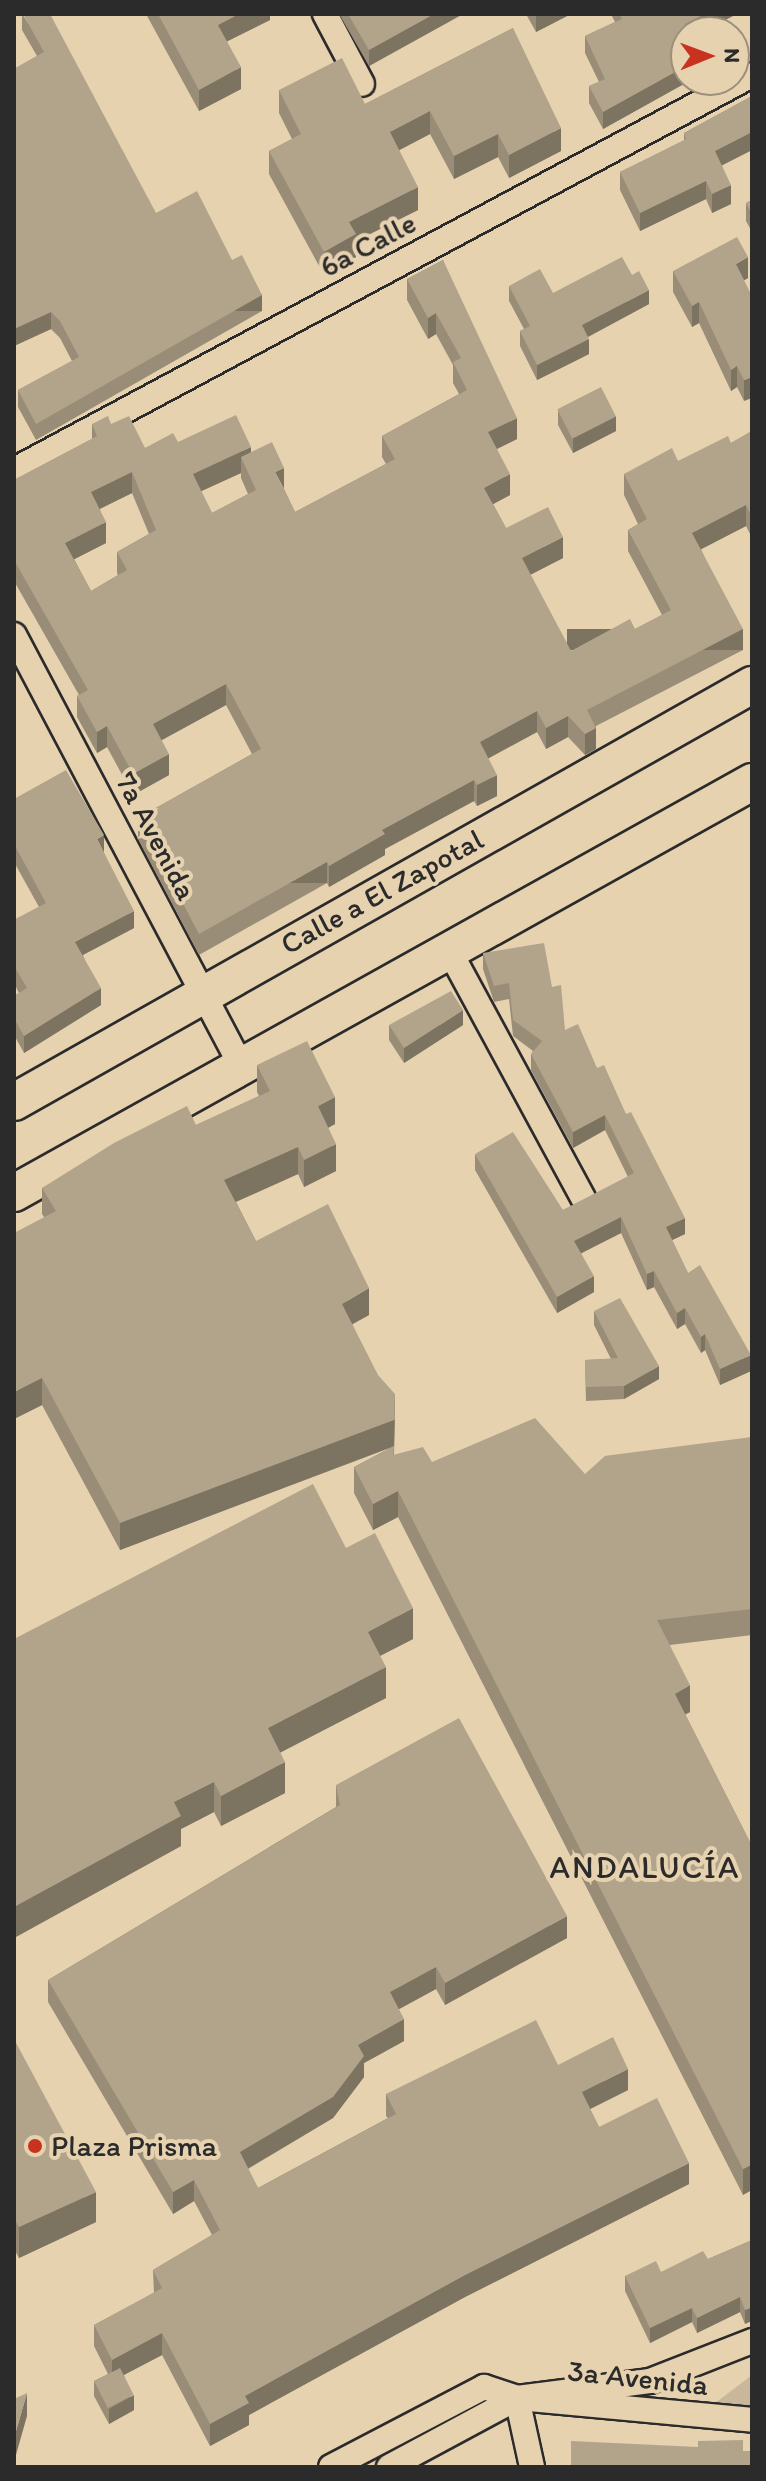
<!DOCTYPE html>
<html>
<head>
<meta charset="utf-8">
<style>
  body { margin:0 }
  #map { position:relative; width:766px; height:2481px; overflow:hidden; background:#e7d2b0; font-family:Itim,sans-serif }
  div>[style] { position:absolute }
  [style*='--x'] { left:calc(var(--x)*1px); top:calc(var(--y)*1px); width:calc(var(--w)*1px); rotate:calc(var(--a)*1deg) }
  .green>* { inset:0; background:#c8b79a }
  .roads { filter:drop-shadow(2px 0 #2b2b2b) drop-shadow(-2px 0 #2b2b2b) drop-shadow(0 2px #2b2b2b) drop-shadow(0 -2px #2b2b2b) }
  .street>* { height:24px; margin:-12px; padding:0 12px; transform-origin:12px; border-radius:12px; background:#e7d2b0 }
  .secondary>* { height:36px; margin:-18px; padding:0 18px; transform-origin:18px; border-radius:18px; background:#e7d2b0 }
  .wall>* { inset:0; background:#998d78 }
  .shaded-wall>* { inset:0; background:#7d7361; transform-origin:0 0 }
  .building>* { inset:0; background:#b2a48b; transform-origin:0 0 }
  .dots>* { width:22px; height:22px; translate:-50% -50%; box-sizing:border-box; border:4px solid #e7d2b0; border-radius:50% }
  span { translate:-50% -50%; white-space:nowrap; text-align:center; line-height:1.15; -webkit-text-stroke:8px #e7d2b0; paint-order:stroke }
  .street-label { font-size:30px; color:#2b2b2b }
  .poi-label { font-size:30px; color:#2b2b2b }
  .left { translate:0 -50%; text-align:left }
  .neighbourhood-label { font-size:32px; color:#2b2b2b; letter-spacing:2px }
  .frame { position:absolute; inset:0; border:16px solid #2b2b2b; pointer-events:none }
  .north { position:absolute; left:670px; top:16px; width:80px; height:80px; box-sizing:border-box; background:#e7d2b0; border:2px solid #9c8f7b; border-radius:50%; rotate:89deg; font-size:22px; font-weight:700; line-height:32px; text-align:center; color:#2b2b2b }
  .north::after { content:''; display:block; margin:auto; width:28px; height:36px; background:#c8321e; clip-path:polygon(50% 0,100% 100%,50% 72%,0 100%) }
</style>
</head>
<body>
<div id="map">
  <div class="green">
    <i style="clip-path:polygon(752px 2375px,752px 2420px,697px 2417px)"></i>
  </div>
  <div class="roads">
    <div class="street">
      <i style="--x:325;--y:14;--w:79;--a:62.1"></i>
      <i style="--x:14;--y:470;--w:837;--a:-28.16"></i>
      <i style="--x:14;--y:635;--w:487;--a:62.2"></i>
      <i style="--x:449;--y:950;--w:282;--a:61.6"></i>
      <i style="--x:517;--y:2398;--w:71;--a:77.7"></i>
      <i style="--x:331;--y:2467;--w:173;--a:-27.6"></i>
      <i style="--x:484;--y:2387;--w:35;--a:18"></i>
      <i style="--x:517;--y:2398;--w:236;--a:5.3"></i>
      <i style="--x:389;--y:2467;--w:145;--a:-28.3"></i>
      <i style="--x:517;--y:2398;--w:134;--a:-7.3"></i>
      <i style="--x:650;--y:2381;--w:110;--a:-21.4"></i>
    </div>
    <div class="secondary">
      <i style="--x:14;--y:1102;--w:848;--a:-29.47"></i>
      <i style="--x:14;--y:1193;--w:845;--a:-29.11"></i>
    </div>
  </div>
  <div class="wall">
    <i style="clip-path:polygon(22px 14px,156px 213px,232px 260px,262px 311px,36px 440px,18px 407px,18px 390px,72px 361px,60px 338px,51px 329px,14px 346px,14px 69px,37px 56px,22px 30px)"></i>
    <i style="clip-path:polygon(146px 14px,270px 14px,270px 20px,227px 41px,241px 89px,199px 111px)"></i>
    <i style="clip-path:polygon(339px 14px,463px 14px,369px 66px)"></i>
    <i style="clip-path:polygon(526px 14px,571px 14px,536px 32px)"></i>
    <i style="clip-path:polygon(611px 14px,737px 14px,701px 32px,686px 32px,686px 80px,691px 80px,603px 129px,589px 103px,589px 86px,599px 82px,585px 53px,585px 36px,615px 22px)"></i>
    <i style="clip-path:polygon(513px 28px,561px 151px,509px 178px,498px 157px,454px 179px,430px 134px,399px 150px,418px 210px,356px 241px,356px 257px,324px 275px,269px 174px,269px 151px,292px 139px,279px 113px,279px 90px,365px 104px)"></i>
    <i style="clip-path:polygon(752px 96px,752px 150px,722px 165px,731px 204px,712px 213px,706px 199px,640px 231px,620px 190px,620px 172px,684px 141px,684px 133px)"></i>
    <i style="clip-path:polygon(752px 200px,752px 232px,746px 221px,746px 203px)"></i>
    <i style="clip-path:polygon(evenodd,443px 260px,517px 439px,497px 449px,510px 495px,493px 504px,506px 528px,563px 558px,530px 575px,571px 651px,635px 629px,662px 615px,628px 551px,628px 530px,638px 524px,624px 495px,624px 474px,678px 461px,731px 443px,752px 431px,752px 538px,746px 526px,701px 549px,743px 650px,596px 726px,596px 749px,585px 755px,568px 737px,546px 749px,537px 732px,488px 758px,497px 796px,477px 806px,474px 801px,385px 849px,385px 855px,329px 887px,327px 883px,199px 955px,138px 839px,138px 818px,252px 754px,226px 705px,161px 740px,169px 775px,133px 795px,107px 747px,97px 753px,77px 717px,77px 696px,79px 695px,14px 581px,14px 480px,92px 439px,92px 424px,111px 424px,145px 448px,178px 442px,251px 452px,284px 489px,295px 512px,386px 464px,382px 457px,382px 436px,459px 394px,453px 383px,453px 365px,436px 334px,428px 339px,407px 300px,407px 279px,443px 260px,241px 473px,241px 478px,248px 494px,212px 513px,201px 491px,241px 473px,443px 260px,132px 493px,149px 534px,117px 552px,117px 573px,118px 575px,91px 591px,74px 559px,106px 543px,100px 509px,132px 493px)"></i>
    <i style="clip-path:polygon(673px 271px,748px 278px,744px 280px,744px 401px,737px 387px,731px 391px,699px 323px,692px 327px,673px 292px)"></i>
    <i style="clip-path:polygon(509px 286px,553px 293px,649px 304px,588px 337px,589px 354px,537px 380px,520px 346px,520px 331px,524px 329px,509px 301px)"></i>
    <i style="clip-path:polygon(558px 410px,616px 431px,573px 453px,558px 425px)"></i>
    <i style="clip-path:polygon(14px 799px,104px 853px,134px 928px,83px 955px,101px 1005px,24px 1053px,14px 1035px,14px 996px,19px 993px,14px 983px,14px 920px,39px 907px,14px 862px)"></i>
    <i style="clip-path:polygon(483px 953px,552px 987px,565px 1030px,597px 1068px,626px 1114px,685px 1234px,672px 1240px,688px 1273px,751px 1371px,720px 1385px,705px 1350px,701px 1353px,685px 1324px,677px 1329px,654px 1287px,647px 1290px,621px 1233px,581px 1253px,594px 1292px,557px 1313px,475px 1170px,475px 1154px,563px 1210px,628px 1177px,605px 1130px,573px 1148px,531px 1070px,531px 1054px,533px 1051px,513px 1036px,509px 999px,494px 1002px,483px 969px)"></i>
    <i style="clip-path:polygon(389px 1025px,463px 1025px,404px 1063px,389px 1040px)"></i>
    <i style="clip-path:polygon(257px 1065px,335px 1124px,328px 1128px,336px 1171px,304px 1187px,298px 1174px,236px 1202px,256px 1241px,369px 1315px,352px 1324px,395px 1421px,394px 1455px,432px 1462px,585px 1474px,752px 1437px,752px 1635px,670px 1645px,690px 1712px,685px 1714px,752px 1846px,743px 2195px,398px 1517px,373px 1530px,354px 1493px,354px 1467px,390px 1448px,120px 1550px,42px 1405px,14px 1419px,44px 1217px,42px 1214px,42px 1188px,196px 1125px,259px 1096px,257px 1092px)"></i>
    <i style="clip-path:polygon(594px 1311px,659px 1379px,624px 1399px,586px 1401px,585px 1360px,611px 1359px,594px 1325px)"></i>
    <i style="clip-path:polygon(346px 1548px,413px 1639px,380px 1656px,386px 1698px,280px 1752px,285px 1793px,221px 1826px,214px 1812px,181px 1829px,181px 1846px,14px 1938px,14px 1639px)"></i>
    <i style="clip-path:polygon(336px 1785px,567px 1938px,445px 2005px,436px 1989px,399px 2009px,404px 2041px,364px 2063px,364px 2077px,333px 2118px,248px 2169px,258px 2188px,388px 2118px,386px 2116px,386px 2094px,558px 2065px,628px 2090px,590px 2109px,599px 2127px,689px 2184px,465px 2297px,249px 2415px,249px 2425px,210px 2446px,162px 2355px,124px 2375px,134px 2410px,109px 2424px,94px 2396px,94px 2381px,108px 2374px,94px 2346px,94px 2325px,154px 2293px,153px 2270px,212px 2235px,194px 2201px,173px 2214px,48px 2002px,48px 1980px,336px 1807px)"></i>
    <i style="clip-path:polygon(14px 2039px,96px 2222px,19px 2258px,14px 2249px)"></i>
    <i style="clip-path:polygon(752px 2240px,745px 2324px,740px 2312px,697px 2333px,692px 2322px,650px 2343px,625px 2291px,625px 2276px,661px 2272px,708px 2259px)"></i>
  </div>
  <div class="shaded-wall">
    <i style="clip-path:polygon(239px 14px,270px 14px,270px 20px,218px 46px,218px 25px)"></i>
    <i style="clip-path:polygon(434px 14px,463px 14px,369px 66px,369px 50px)"></i>
    <i style="clip-path:polygon(540px 14px,571px 14px,536px 32px,536px 16px)"></i>
    <i style="clip-path:polygon(705px 14px,737px 14px,701px 32px,686px 32px,685px 24px)"></i>
    <i style="clip-path:polygon(686px 66px,686px 80px,691px 80px,603px 129px,603px 112px)"></i>
    <i style="clip-path:polygon(241px 67px,241px 89px,199px 111px,199px 90px)"></i>
    <i style="clip-path:polygon(430px 111px,430px 134px,390px 155px,390px 132px)"></i>
    <i style="clip-path:polygon(561px 128px,561px 151px,509px 178px,509px 155px)"></i>
    <i style="clip-path:polygon(752px 132px,752px 150px,715px 169px,715px 151px)"></i>
    <i style="clip-path:polygon(498px 134px,498px 157px,454px 179px,454px 156px)"></i>
    <i style="clip-path:polygon(706px 181px,706px 199px,640px 231px,640px 213px)"></i>
    <i style="clip-path:polygon(731px 185px,731px 204px,712px 213px,712px 194px)"></i>
    <i style="clip-path:polygon(418px 187px,418px 210px,356px 241px,356px 257px,324px 275px,324px 252px,349px 222px)"></i>
    <i style="clip-path:polygon(748px 257px,748px 278px,736px 285px,736px 264px)"></i>
    <i style="clip-path:polygon(649px 290px,649px 304px,582px 340px,582px 325px)"></i>
    <i style="left:262px;top:295px;width:16px;height:260px;rotate:90deg"></i>
    <i style="clip-path:polygon(699px 302px,699px 323px,692px 327px,692px 306px)"></i>
    <i style="clip-path:polygon(51px 312px,51px 329px,14px 346px,14px 329px)"></i>
    <i style="clip-path:polygon(436px 313px,436px 334px,428px 339px,428px 318px)"></i>
    <i style="clip-path:polygon(589px 339px,589px 354px,537px 380px,537px 365px)"></i>
    <i style="clip-path:polygon(737px 366px,737px 387px,731px 391px,731px 370px)"></i>
    <i style="clip-path:polygon(752px 377px,752px 398px,744px 401px,744px 380px)"></i>
    <i style="clip-path:polygon(616px 416px,616px 431px,573px 453px,573px 438px)"></i>
    <i style="clip-path:polygon(517px 418px,517px 439px,488px 453px,488px 432px)"></i>
    <i style="clip-path:polygon(251px 447px,251px 468px,241px 457px,241px 473px,193px 495px,193px 474px)"></i>
    <i style="clip-path:polygon(284px 468px,284px 489px,275px 472px)"></i>
    <i style="clip-path:polygon(132px 472px,132px 493px,91px 513px,91px 492px)"></i>
    <i style="clip-path:polygon(510px 474px,510px 495px,484px 509px,484px 488px)"></i>
    <i style="clip-path:polygon(746px 505px,746px 526px,692px 554px,692px 533px)"></i>
    <i style="clip-path:polygon(106px 522px,106px 543px,65px 564px,65px 543px)"></i>
    <i style="clip-path:polygon(563px 537px,563px 558px,522px 579px,522px 558px)"></i>
    <i style="left:743px;top:629px;width:21px;height:176px;rotate:90deg"></i>
    <i style="clip-path:polygon(226px 684px,226px 705px,153px 745px,153px 724px)"></i>
    <i style="clip-path:polygon(537px 711px,537px 732px,480px 763px,480px 742px)"></i>
    <i style="clip-path:polygon(568px 716px,568px 737px,546px 749px,546px 728px)"></i>
    <i style="clip-path:polygon(107px 726px,107px 747px,97px 753px,97px 732px)"></i>
    <i style="clip-path:polygon(596px 728px,596px 749px,585px 755px,585px 734px)"></i>
    <i style="clip-path:polygon(169px 754px,169px 775px,133px 795px,133px 774px)"></i>
    <i style="clip-path:polygon(497px 775px,497px 796px,477px 806px,477px 785px)"></i>
    <i style="clip-path:polygon(474px 780px,474px 801px,385px 849px,385px 855px,329px 887px,329px 866px,382px 830px)"></i>
    <i style="clip-path:polygon(104px 835px,104px 853px,97px 839px)"></i>
    <i style="left:327px;top:862px;width:21px;height:147px;rotate:90deg"></i>
    <i style="clip-path:polygon(134px 911px,134px 928px,75px 959px,75px 942px)"></i>
    <i style="clip-path:polygon(101px 988px,101px 1005px,24px 1053px,24px 1036px)"></i>
    <i style="clip-path:polygon(463px 1010px,463px 1025px,404px 1063px,404px 1048px)"></i>
    <i style="clip-path:polygon(335px 1097px,335px 1124px,318px 1133px,318px 1106px)"></i>
    <i style="clip-path:polygon(605px 1115px,605px 1130px,573px 1148px,573px 1132px)"></i>
    <i style="clip-path:polygon(336px 1144px,336px 1171px,304px 1187px,304px 1160px)"></i>
    <i style="clip-path:polygon(298px 1147px,298px 1174px,224px 1207px,224px 1180px)"></i>
    <i style="clip-path:polygon(621px 1217px,621px 1233px,574px 1257px,574px 1241px)"></i>
    <i style="clip-path:polygon(685px 1218px,685px 1234px,666px 1243px,666px 1227px)"></i>
    <i style="clip-path:polygon(654px 1271px,654px 1287px,647px 1290px,647px 1274px)"></i>
    <i style="clip-path:polygon(594px 1276px,594px 1292px,557px 1313px,557px 1297px)"></i>
    <i style="clip-path:polygon(369px 1288px,369px 1315px,342px 1330px,342px 1304px)"></i>
    <i style="clip-path:polygon(685px 1308px,685px 1324px,677px 1329px,677px 1313px)"></i>
    <i style="clip-path:polygon(705px 1334px,705px 1350px,701px 1353px,701px 1337px)"></i>
    <i style="clip-path:polygon(751px 1355px,751px 1371px,720px 1385px,720px 1369px)"></i>
    <i style="clip-path:polygon(659px 1366px,659px 1379px,624px 1399px,624px 1386px)"></i>
    <i style="clip-path:polygon(42px 1378px,42px 1405px,14px 1419px,14px 1392px)"></i>
    <i style="clip-path:polygon(395px 1394px,394px 1446px,120px 1550px,120px 1523px)"></i>
    <i style="clip-path:polygon(398px 1491px,398px 1517px,373px 1530px,373px 1504px)"></i>
    <i style="clip-path:polygon(413px 1608px,413px 1639px,368px 1662px,368px 1632px)"></i>
    <i style="clip-path:polygon(386px 1667px,386px 1698px,268px 1759px,268px 1728px)"></i>
    <i style="clip-path:polygon(690px 1685px,690px 1712px,675px 1720px,675px 1694px)"></i>
    <i style="clip-path:polygon(285px 1762px,285px 1793px,221px 1826px,221px 1796px)"></i>
    <i style="clip-path:polygon(214px 1782px,214px 1812px,181px 1829px,181px 1846px,14px 1938px,14px 1907px,174px 1802px)"></i>
    <i style="clip-path:polygon(567px 1916px,567px 1938px,445px 2005px,445px 1983px)"></i>
    <i style="clip-path:polygon(436px 1967px,436px 1989px,390px 2014px,390px 1992px)"></i>
    <i style="clip-path:polygon(404px 2019px,404px 2041px,364px 2063px,364px 2077px,333px 2118px,240px 2173px,240px 2152px,358px 2045px)"></i>
    <i style="clip-path:polygon(628px 2069px,628px 2090px,582px 2113px,582px 2092px)"></i>
    <i style="clip-path:polygon(689px 2163px,689px 2184px,465px 2297px,249px 2415px,249px 2425px,210px 2446px,210px 2424px,245px 2396px,465px 2275px)"></i>
    <i style="clip-path:polygon(752px 2164px,752px 2190px,743px 2195px,743px 2169px)"></i>
    <i style="clip-path:polygon(194px 2180px,194px 2201px,173px 2214px,173px 2192px)"></i>
    <i style="clip-path:polygon(96px 2192px,96px 2222px,19px 2258px,19px 2227px)"></i>
    <i style="clip-path:polygon(740px 2297px,740px 2312px,697px 2333px,697px 2318px)"></i>
    <i style="clip-path:polygon(752px 2307px,752px 2321px,745px 2324px,745px 2310px)"></i>
    <i style="clip-path:polygon(692px 2308px,692px 2322px,650px 2343px,650px 2328px)"></i>
    <i style="clip-path:polygon(162px 2333px,162px 2355px,112px 2381px,112px 2360px)"></i>
    <i style="clip-path:polygon(27px 2393px,27px 2416px,14px 2462px,14px 2438px)"></i>
    <i style="clip-path:polygon(134px 2395px,134px 2410px,109px 2424px,109px 2409px)"></i>
  </div>
  <div class="building">
    <i style="clip-path:polygon(23px 14px,50px 14px,156px 213px,197px 191px,232px 260px,242px 255px,262px 295px,36px 424px,18px 390px,79px 357px,60px 321px,51px 312px,14px 329px,14px 69px,44px 52px)"></i>
    <i style="clip-path:polygon(158px 14px,239px 14px,218px 25px,241px 67px,199px 90px)"></i>
    <i style="clip-path:polygon(348px 14px,434px 14px,369px 50px)"></i>
    <i style="clip-path:polygon(619px 14px,705px 14px,685px 24px,690px 32px,686px 32px,686px 66px,603px 112px,589px 86px,605px 79px,585px 36px,622px 19px)"></i>
    <i style="clip-path:polygon(513px 28px,561px 128px,509px 155px,498px 134px,454px 156px,430px 111px,390px 132px,418px 187px,349px 222px,356px 234px,324px 252px,269px 151px,301px 134px,279px 90px,342px 58px,365px 104px)"></i>
    <i style="clip-path:polygon(752px 96px,752px 132px,715px 151px,731px 185px,712px 194px,706px 181px,640px 213px,620px 172px,686px 139px,684px 133px)"></i>
    <i style="clip-path:polygon(752px 200px,752px 214px,746px 203px)"></i>
    <i style="clip-path:polygon(737px 237px,748px 257px,736px 264px,752px 296px,752px 377px,744px 380px,737px 366px,731px 370px,699px 302px,692px 306px,673px 271px)"></i>
    <i style="clip-path:polygon(622px 257px,632px 275px,639px 271px,649px 290px,582px 325px,589px 339px,537px 365px,520px 331px,530px 326px,509px 286px,540px 269px,553px 293px)"></i>
    <i style="clip-path:polygon(evenodd,443px 260px,517px 418px,488px 432px,510px 474px,484px 488px,506px 528px,548px 507px,563px 537px,522px 558px,571px 651px,630px 619px,635px 629px,671px 610px,628px 530px,647px 519px,624px 474px,672px 448px,678px 461px,728px 436px,731px 443px,752px 431px,752px 517px,746px 505px,692px 533px,743px 629px,587px 710px,596px 728px,585px 734px,568px 716px,546px 728px,537px 711px,480px 742px,497px 775px,477px 785px,474px 780px,382px 830px,385px 834px,329px 866px,327px 862px,199px 934px,138px 818px,261px 749px,226px 684px,153px 724px,169px 754px,133px 774px,107px 726px,97px 732px,77px 696px,88px 690px,14px 560px,14px 480px,97px 436px,92px 424px,108px 416px,111px 424px,129px 416px,145px 448px,173px 433px,178px 442px,236px 415px,251px 447px,193px 474px,212px 513px,256px 490px,241px 457px,272px 442px,284px 468px,275px 472px,295px 512px,395px 459px,382px 436px,467px 390px,453px 362px,461px 358px,436px 313px,428px 318px,407px 279px,443px 260px,132px 472px,156px 530px,117px 552px,127px 570px,91px 591px,65px 543px,106px 522px,91px 492px,132px 472px)"></i>
    <i style="left:601px;top:387px;width:33px;height:49px;rotate:63deg"></i>
    <i style="clip-path:polygon(66px 770px,104px 835px,97px 839px,134px 911px,75px 942px,101px 988px,24px 1036px,14px 1018px,14px 996px,27px 988px,14px 966px,14px 920px,46px 903px,14px 844px,14px 799px)"></i>
    <i style="clip-path:polygon(544px 943px,552px 987px,561px 985px,565px 1030px,578px 1024px,597px 1068px,604px 1065px,626px 1114px,631px 1112px,685px 1218px,666px 1227px,688px 1273px,700px 1265px,751px 1355px,720px 1369px,705px 1334px,701px 1337px,685px 1308px,677px 1313px,654px 1271px,647px 1274px,621px 1217px,574px 1241px,594px 1276px,557px 1297px,475px 1154px,513px 1132px,563px 1210px,634px 1173px,605px 1115px,573px 1132px,531px 1054px,542px 1041px,513px 1020px,509px 983px,494px 986px,483px 953px)"></i>
    <i style="clip-path:polygon(451px 991px,463px 1010px,404px 1048px,389px 1025px)"></i>
    <i style="clip-path:polygon(307px 1041px,335px 1097px,318px 1106px,336px 1144px,304px 1160px,298px 1147px,224px 1180px,256px 1241px,328px 1204px,369px 1288px,342px 1304px,378px 1375px,395px 1394px,394px 1420px,120px 1523px,42px 1378px,14px 1392px,14px 1233px,56px 1211px,42px 1188px,114px 1143px,187px 1106px,196px 1125px,270px 1091px,257px 1065px)"></i>
    <i style="clip-path:polygon(620px 1298px,659px 1366px,624px 1386px,586px 1387px,585px 1360px,618px 1358px,594px 1311px)"></i>
    <i style="clip-path:polygon(535px 1418px,585px 1474px,605px 1456px,752px 1437px,752px 1609px,657px 1620px,690px 1685px,675px 1694px,752px 1846px,752px 2164px,743px 2169px,398px 1491px,373px 1504px,354px 1467px,394px 1446px,393px 1455px,423px 1447px,432px 1462px)"></i>
    <i style="clip-path:polygon(313px 1484px,346px 1548px,375px 1533px,413px 1608px,368px 1632px,386px 1667px,268px 1728px,285px 1762px,221px 1796px,214px 1782px,174px 1802px,181px 1816px,14px 1907px,14px 1639px)"></i>
    <i style="clip-path:polygon(459px 1718px,567px 1916px,445px 1983px,436px 1967px,390px 1992px,404px 2019px,358px 2045px,364px 2056px,333px 2097px,240px 2152px,258px 2188px,396px 2114px,386px 2094px,536px 2020px,558px 2065px,613px 2037px,628px 2069px,582px 2092px,599px 2127px,657px 2098px,689px 2163px,465px 2275px,245px 2396px,249px 2403px,210px 2424px,162px 2333px,112px 2360px,94px 2325px,162px 2288px,153px 2270px,220px 2230px,194px 2180px,173px 2192px,48px 1980px,340px 1805px,336px 1785px)"></i>
    <i style="clip-path:polygon(14px 2039px,96px 2192px,19px 2227px,14px 2218px)"></i>
    <i style="clip-path:polygon(752px 2240px,752px 2307px,745px 2310px,740px 2297px,697px 2318px,692px 2308px,650px 2328px,625px 2276px,656px 2261px,661px 2272px,703px 2251px,708px 2259px)"></i>
    <i style="left:120px;top:2368px;width:30px;height:29px;rotate:63deg"></i>
    <i style="clip-path:polygon(27px 2393px,14px 2438px,14px 2399px)"></i>
    <i style="clip-path:polygon(743px 2440px,743px 2451px,752px 2451px,752px 2467px,571px 2467px,571px 2441px,698px 2447px,698px 2441px)"></i>
  </div>
  <div class="dots">
    <i style="left:35px;top:2146px;background:#c8321e"></i>
  </div>
  <div class="street-label">
    <span style="left:368px;top:245px;rotate:-28deg">6a Calle</span>
    <span style="left:156px;top:836px;rotate:62deg">7a Avenida</span>
    <span style="left:382px;top:892px;rotate:-29deg">Calle a El Zapotal</span>
    <span style="left:638px;top:2378px;rotate:6deg">3a Avenida</span>
  </div>
  <div class="poi-label">
    <span class="left" style="left:51px;top:2146px">Plaza Prisma</span>
  </div>
  <div class="neighbourhood-label">
    <span style="left:645px;top:1867px">ANDALUCÍA</span>
  </div>
  <div class="frame"></div>
  <div class="north">N</div>
</div>
</body>
</html>
